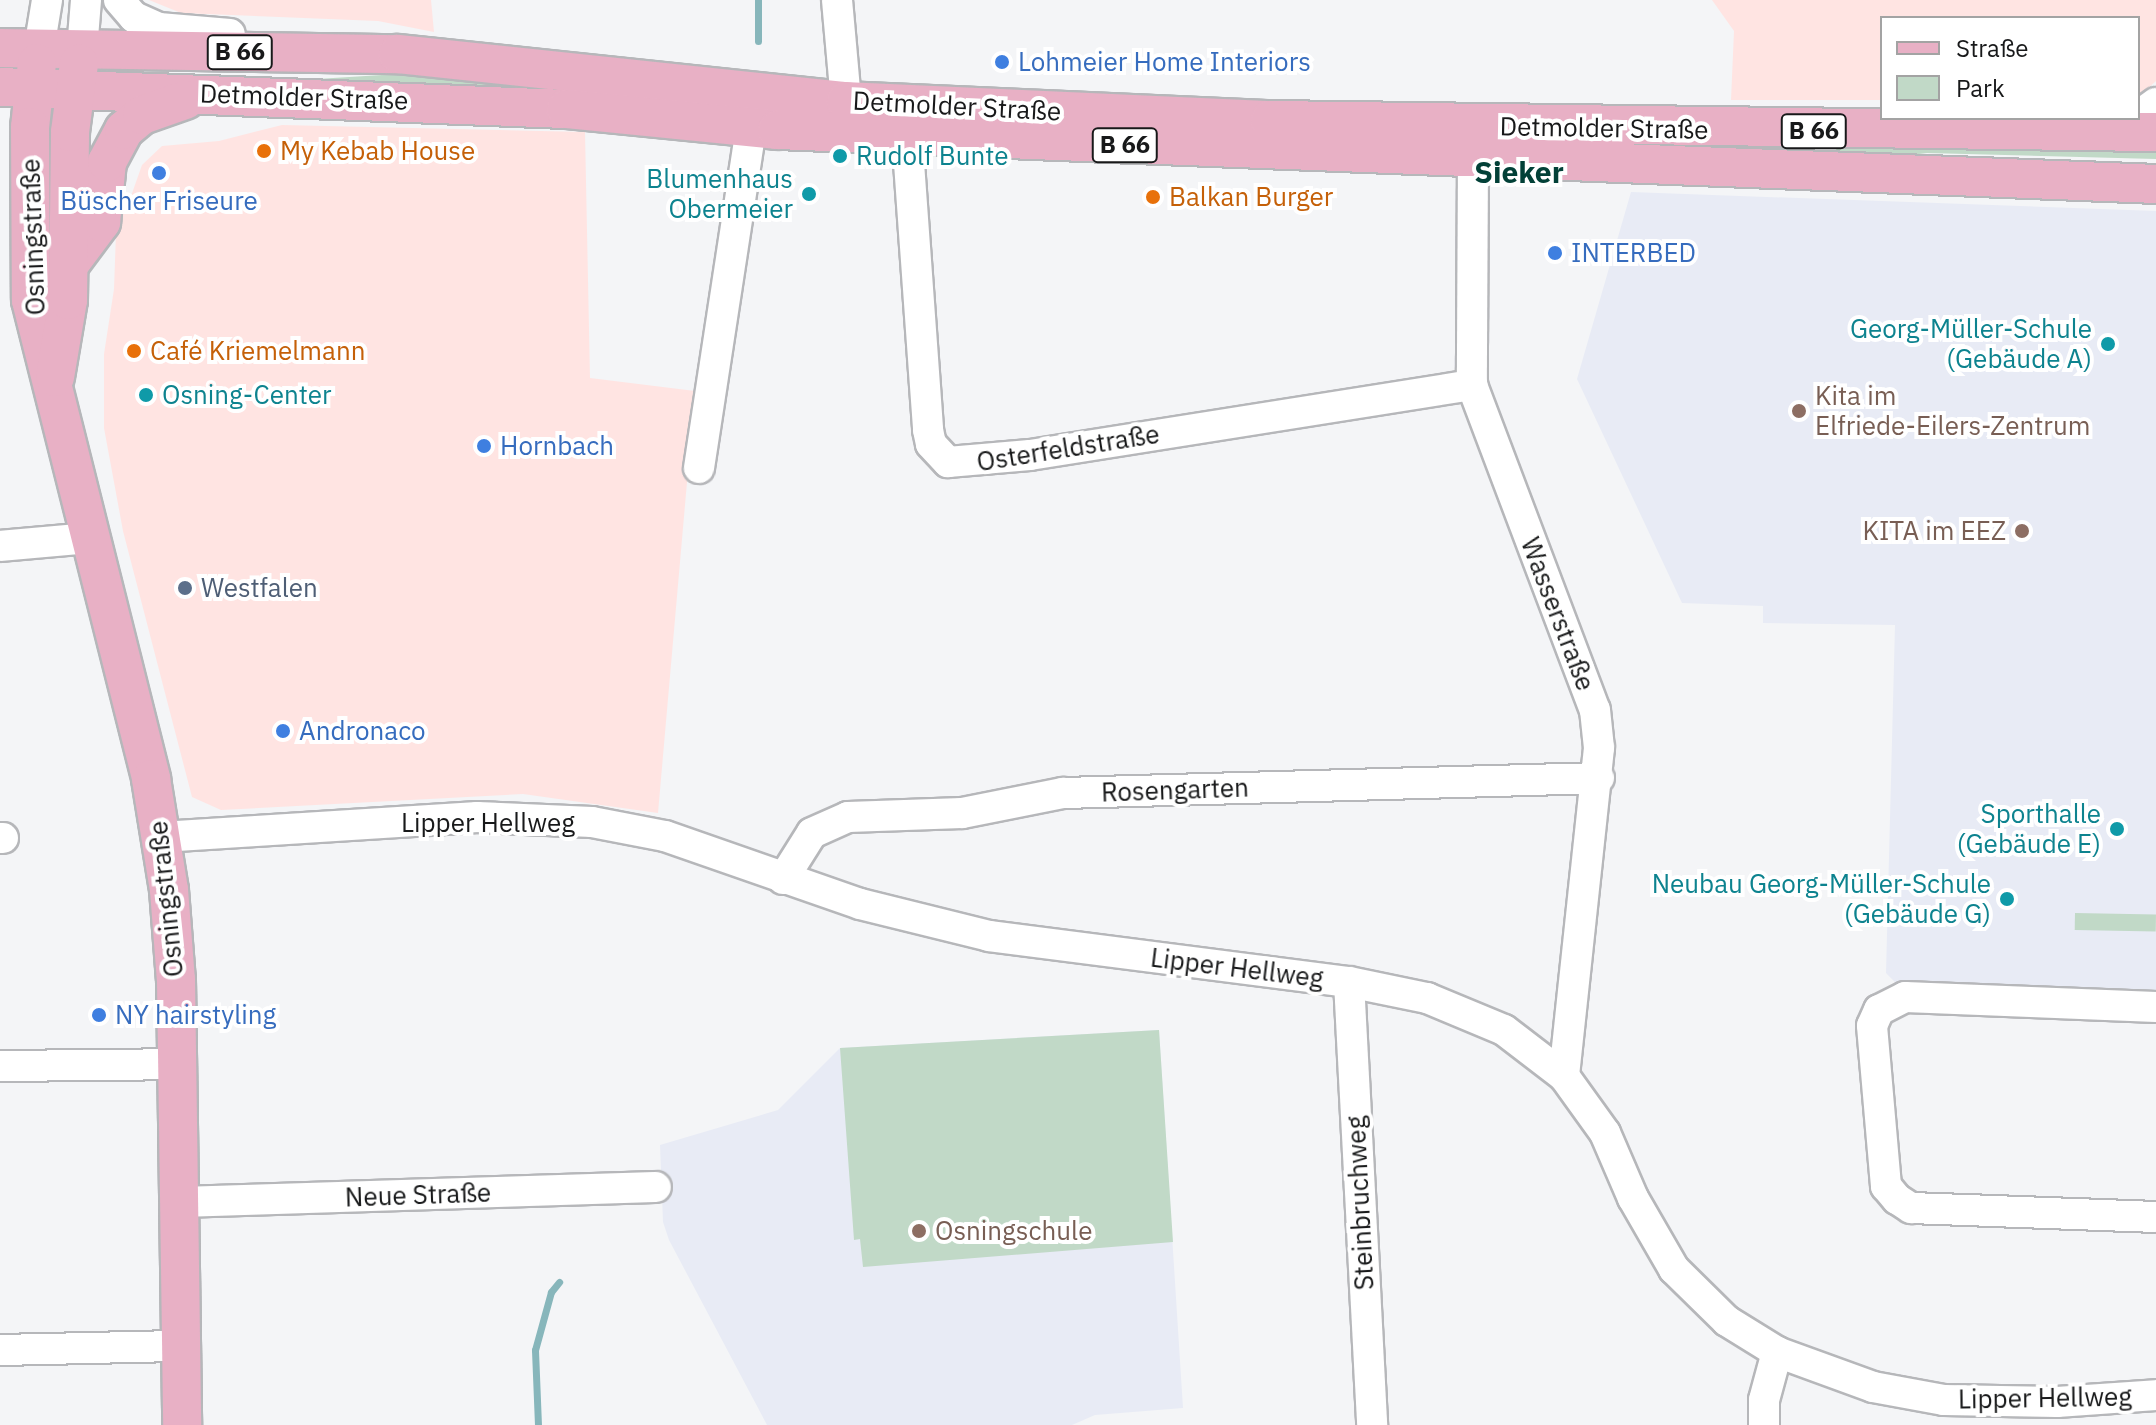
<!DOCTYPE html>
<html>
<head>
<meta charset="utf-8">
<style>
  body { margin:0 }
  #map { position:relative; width:2156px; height:1425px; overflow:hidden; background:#f4f5f7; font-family:"IBM Plex Sans",sans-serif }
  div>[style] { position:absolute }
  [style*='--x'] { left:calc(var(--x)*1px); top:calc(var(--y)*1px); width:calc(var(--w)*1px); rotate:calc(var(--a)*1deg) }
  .commercial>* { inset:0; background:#ffe4e2 }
  .built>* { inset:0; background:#e8ebf5 }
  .green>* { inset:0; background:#c1d9c7; transform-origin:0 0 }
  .stream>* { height:7px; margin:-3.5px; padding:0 3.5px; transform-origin:3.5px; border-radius:3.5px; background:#87b6bb }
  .roads { filter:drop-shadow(2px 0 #b6b7ba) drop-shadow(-2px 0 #b6b7ba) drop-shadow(0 2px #b6b7ba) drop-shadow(0 -2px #b6b7ba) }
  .minor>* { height:30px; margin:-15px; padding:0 15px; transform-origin:15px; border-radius:15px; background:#fff }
  .major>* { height:38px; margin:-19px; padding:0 19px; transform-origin:19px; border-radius:19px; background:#e8b0c5 }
  .dots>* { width:22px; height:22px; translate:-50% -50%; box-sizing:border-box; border:4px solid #fff; border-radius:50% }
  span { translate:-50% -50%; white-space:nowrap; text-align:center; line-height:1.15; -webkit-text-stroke:8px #fff; paint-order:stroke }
  .shield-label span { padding:2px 6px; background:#fff; border:2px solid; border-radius:6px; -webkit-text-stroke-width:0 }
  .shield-label { font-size:24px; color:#18191a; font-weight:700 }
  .shop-label { font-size:26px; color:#366cbe }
  .left { translate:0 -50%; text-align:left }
  .street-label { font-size:26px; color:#18191a }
  .food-label { font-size:26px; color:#c56008 }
  .culture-label { font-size:26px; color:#0d838f }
  .right { translate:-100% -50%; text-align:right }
  .education-label { font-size:26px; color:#785e54 }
  .service-label { font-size:26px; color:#4e5e75 }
  .quarter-label { font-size:30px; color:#024037; font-weight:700 }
  .legend { position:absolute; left:1880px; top:16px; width:260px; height:104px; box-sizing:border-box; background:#fff; border:2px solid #a3a3a3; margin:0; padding:10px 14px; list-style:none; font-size:24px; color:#18191a }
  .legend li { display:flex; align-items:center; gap:16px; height:40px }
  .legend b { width:40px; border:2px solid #a3a3a3 }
</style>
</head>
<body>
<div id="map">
  <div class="commercial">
    <i style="clip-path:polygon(149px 0,431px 0,434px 32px,378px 21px,181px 13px)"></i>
    <i style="clip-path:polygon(1712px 0,2156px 0,2156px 81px,2138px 97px,2138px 18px,1882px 18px,1882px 100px,1731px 100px,1734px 31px)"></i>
    <i style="clip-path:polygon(282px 125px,585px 132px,590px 378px,695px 391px,658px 813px,523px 794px,221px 810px,192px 797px,123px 531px,104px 428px,104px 354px,114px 289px,117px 205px,130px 199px,142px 165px,162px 146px,219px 141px)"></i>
  </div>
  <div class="built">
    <i style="clip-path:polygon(1631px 192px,2156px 211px,2156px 996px,1897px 984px,1886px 973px,1895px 625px,1763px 623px,1763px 606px,1682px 603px,1577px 379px)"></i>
    <i style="clip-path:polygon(1159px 1030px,1183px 1408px,1095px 1415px,1072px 1425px,767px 1425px,669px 1240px,663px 1222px,660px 1145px,778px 1110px,840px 1048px)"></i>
  </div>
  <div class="green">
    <i style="clip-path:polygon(414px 73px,683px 99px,317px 84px,317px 79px)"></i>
    <i style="clip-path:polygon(2156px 145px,2156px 159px,1927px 153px,1863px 161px,1843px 160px,1834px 146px)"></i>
    <i style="left:2075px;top:913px;width:81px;height:17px;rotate:1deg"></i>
    <i style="clip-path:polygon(1159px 1030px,1173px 1242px,863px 1267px,860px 1239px,854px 1240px,840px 1048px)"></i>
  </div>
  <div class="stream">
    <i style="--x:758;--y:0;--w:41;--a:90"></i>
    <i style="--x:538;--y:1425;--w:75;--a:-92.3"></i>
    <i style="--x:535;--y:1350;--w:60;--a:-74.6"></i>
    <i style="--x:551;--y:1292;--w:13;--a:-51"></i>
  </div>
  <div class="roads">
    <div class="minor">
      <i style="--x:119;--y:0;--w:23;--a:49"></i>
      <i style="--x:134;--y:17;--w:27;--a:24"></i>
      <i style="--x:159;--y:28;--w:71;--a:4.8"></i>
      <i style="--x:837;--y:0;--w:101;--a:84.9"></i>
      <i style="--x:39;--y:49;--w:50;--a:-80.7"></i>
      <i style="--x:82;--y:50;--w:50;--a:-85.4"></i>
      <i style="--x:2138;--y:116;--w:22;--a:-36"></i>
      <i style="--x:907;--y:135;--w:296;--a:85.9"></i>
      <i style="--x:928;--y:430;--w:14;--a:78"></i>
      <i style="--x:931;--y:444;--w:25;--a:47"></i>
      <i style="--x:948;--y:462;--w:82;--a:-4.9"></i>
      <i style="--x:1030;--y:455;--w:448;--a:-9"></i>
      <i style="--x:1473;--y:159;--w:226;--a:90.3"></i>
      <i style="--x:1472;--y:385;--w:347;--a:69.3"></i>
      <i style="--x:1595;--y:710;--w:38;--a:84"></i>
      <i style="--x:1599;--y:748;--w:330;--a:96.1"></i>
      <i style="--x:699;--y:468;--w:344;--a:-81.3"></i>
      <i style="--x:0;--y:546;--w:89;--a:-5.1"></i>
      <i style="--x:161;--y:837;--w:317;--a:-3.6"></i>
      <i style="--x:477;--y:817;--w:115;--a:2.5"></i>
      <i style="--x:592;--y:822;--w:74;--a:10.9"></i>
      <i style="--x:665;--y:836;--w:207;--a:19.2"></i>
      <i style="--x:860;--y:904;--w:133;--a:13.9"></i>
      <i style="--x:989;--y:936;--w:363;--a:7.3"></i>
      <i style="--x:1349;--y:982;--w:80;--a:11.6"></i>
      <i style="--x:1427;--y:998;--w:83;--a:22.6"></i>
      <i style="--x:1504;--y:1030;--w:76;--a:37.5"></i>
      <i style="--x:1564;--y:1076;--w:70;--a:54.3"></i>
      <i style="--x:1605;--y:1133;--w:71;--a:66.7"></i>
      <i style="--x:1633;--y:1198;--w:82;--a:60"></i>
      <i style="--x:1674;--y:1269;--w:74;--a:44.5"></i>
      <i style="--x:1727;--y:1321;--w:59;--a:31.8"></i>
      <i style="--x:1777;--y:1352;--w:102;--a:20"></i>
      <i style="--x:1873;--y:1387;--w:72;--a:10.4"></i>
      <i style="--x:1944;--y:1400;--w:113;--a:1"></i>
      <i style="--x:2057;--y:1402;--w:99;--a:-4"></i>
      <i style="--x:0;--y:838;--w:3;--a:0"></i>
      <i style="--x:783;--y:879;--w:54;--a:-57.8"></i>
      <i style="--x:812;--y:833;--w:39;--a:-24"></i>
      <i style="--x:848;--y:817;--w:114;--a:-2"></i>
      <i style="--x:962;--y:813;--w:103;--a:-11.2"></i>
      <i style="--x:1063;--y:793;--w:536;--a:-1.6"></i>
      <i style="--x:1349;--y:982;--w:444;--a:87"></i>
      <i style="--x:2156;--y:1007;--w:251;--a:-177.7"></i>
      <i style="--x:1905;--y:997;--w:29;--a:153"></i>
      <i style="--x:1879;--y:1010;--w:17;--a:114"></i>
      <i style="--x:1872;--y:1026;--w:161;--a:85"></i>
      <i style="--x:1886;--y:1186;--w:17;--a:50"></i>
      <i style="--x:1897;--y:1199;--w:17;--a:33"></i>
      <i style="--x:1911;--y:1208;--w:245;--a:2.1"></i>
      <i style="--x:0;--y:1066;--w:177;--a:-0.6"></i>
      <i style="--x:180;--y:1202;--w:476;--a:-1.8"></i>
      <i style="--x:0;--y:1350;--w:180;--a:-1.3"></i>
      <i style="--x:1764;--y:1425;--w:25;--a:-90"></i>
      <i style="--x:1764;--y:1400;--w:50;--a:-74.8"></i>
    </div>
    <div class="major">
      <i style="--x:0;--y:48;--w:398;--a:0.9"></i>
      <i style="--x:398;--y:54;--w:450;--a:6"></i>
      <i style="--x:846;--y:101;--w:424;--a:2.6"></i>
      <i style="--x:1270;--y:120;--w:886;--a:0.78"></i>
      <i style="--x:37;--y:63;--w:64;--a:96.2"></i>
      <i style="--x:30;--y:127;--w:173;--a:89.7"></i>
      <i style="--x:31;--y:300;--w:494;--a:75.9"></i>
      <i style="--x:151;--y:779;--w:112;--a:80.8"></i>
      <i style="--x:169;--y:890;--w:90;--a:85.6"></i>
      <i style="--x:176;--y:980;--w:445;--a:89.2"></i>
      <i style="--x:0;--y:87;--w:566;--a:2.23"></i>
      <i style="--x:566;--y:109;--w:212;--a:5.7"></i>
      <i style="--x:777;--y:130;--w:1380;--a:2.24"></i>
      <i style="--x:69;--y:265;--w:54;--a:-53.3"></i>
      <i style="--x:101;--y:222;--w:60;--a:-84.3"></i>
      <i style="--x:107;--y:162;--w:36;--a:-62"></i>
      <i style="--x:124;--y:130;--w:23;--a:-40"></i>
      <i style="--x:142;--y:115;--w:46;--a:-19.2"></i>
      <i style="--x:55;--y:377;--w:78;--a:-80.4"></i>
      <i style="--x:68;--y:300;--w:168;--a:-89.3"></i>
      <i style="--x:70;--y:132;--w:69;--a:-82.5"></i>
    </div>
  </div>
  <div class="dots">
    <i style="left:1002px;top:62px;background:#3f7fe0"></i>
    <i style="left:264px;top:151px;background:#e8710a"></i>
    <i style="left:840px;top:156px;background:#0f9aa8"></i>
    <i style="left:159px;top:173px;background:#3f7fe0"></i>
    <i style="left:809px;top:194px;background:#0f9aa8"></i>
    <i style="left:1153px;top:197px;background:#e8710a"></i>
    <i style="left:1555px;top:253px;background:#3f7fe0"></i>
    <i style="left:2108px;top:344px;background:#0f9aa8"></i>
    <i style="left:134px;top:351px;background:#e8710a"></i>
    <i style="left:146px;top:395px;background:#0f9aa8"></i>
    <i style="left:1799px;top:411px;background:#8d6e63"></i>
    <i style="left:484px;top:446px;background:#3f7fe0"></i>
    <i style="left:2022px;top:531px;background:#8d6e63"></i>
    <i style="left:185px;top:588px;background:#5c6f8a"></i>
    <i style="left:283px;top:731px;background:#3f7fe0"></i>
    <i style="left:2117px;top:829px;background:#0f9aa8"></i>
    <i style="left:2007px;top:899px;background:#0f9aa8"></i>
    <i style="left:99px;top:1015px;background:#3f7fe0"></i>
    <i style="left:919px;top:1231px;background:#8d6e63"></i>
  </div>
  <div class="shield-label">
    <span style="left:240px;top:52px">B 66</span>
    <span style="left:1814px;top:131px">B 66</span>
    <span style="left:1125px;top:145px">B 66</span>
  </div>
  <div class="shop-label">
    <span class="left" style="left:1018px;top:62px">Lohmeier Home Interiors</span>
    <span style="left:159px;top:201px">Büscher Friseure</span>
    <span class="left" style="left:1571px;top:253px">INTERBED</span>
    <span class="left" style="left:500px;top:446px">Hornbach</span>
    <span class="left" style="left:299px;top:731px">Andronaco</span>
    <span class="left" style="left:115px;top:1015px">NY hairstyling</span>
  </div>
  <div class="street-label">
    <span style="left:304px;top:97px;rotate:2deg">Detmolder Straße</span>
    <span style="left:957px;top:106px;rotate:3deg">Detmolder Straße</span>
    <span style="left:1604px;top:128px;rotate:1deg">Detmolder Straße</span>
    <span style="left:33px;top:237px;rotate:-92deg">Osningstraße</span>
    <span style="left:1068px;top:448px;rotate:-9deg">Osterfeldstraße</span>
    <span style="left:1558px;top:614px;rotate:69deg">Wasserstraße</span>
    <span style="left:1175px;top:790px;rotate:-2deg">Rosengarten</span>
    <span style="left:488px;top:823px">Lipper Hellweg</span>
    <span style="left:166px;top:899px;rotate:-96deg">Osningstraße</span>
    <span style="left:1237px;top:968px;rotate:7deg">Lipper Hellweg</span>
    <span style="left:418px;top:1195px;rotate:-2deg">Neue Straße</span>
    <span style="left:1360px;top:1203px;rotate:-93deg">Steinbruchweg</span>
    <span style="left:2045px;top:1398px;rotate:-1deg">Lipper Hellweg</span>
  </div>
  <div class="food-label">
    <span class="left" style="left:280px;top:151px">My Kebab House</span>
    <span class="left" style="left:1169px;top:197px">Balkan Burger</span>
    <span class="left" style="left:150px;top:351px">Café Kriemelmann</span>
  </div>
  <div class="culture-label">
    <span class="left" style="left:856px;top:156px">Rudolf Bunte</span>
    <span class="right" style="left:793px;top:194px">Blumenhaus<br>Obermeier</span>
    <span class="right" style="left:2092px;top:344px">Georg-Müller-Schule<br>(Gebäude A)</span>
    <span class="left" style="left:162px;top:395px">Osning-Center</span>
    <span class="right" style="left:2101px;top:829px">Sporthalle<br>(Gebäude E)</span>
    <span class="right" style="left:1991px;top:899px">Neubau Georg-Müller-Schule<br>(Gebäude G)</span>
  </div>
  <div class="education-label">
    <span class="left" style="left:1815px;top:411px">Kita im<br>Elfriede-Eilers-Zentrum</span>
    <span class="right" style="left:2006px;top:531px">KITA im EEZ</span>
    <span class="left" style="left:935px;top:1231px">Osningschule</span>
  </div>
  <div class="service-label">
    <span class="left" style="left:201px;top:588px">Westfalen</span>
  </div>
  <div class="quarter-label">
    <span style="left:1519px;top:172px">Sieker</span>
  </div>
  <ul class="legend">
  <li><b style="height:10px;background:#e8b0c5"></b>Straße</li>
  <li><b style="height:22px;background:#c1d9c7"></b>Park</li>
  </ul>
</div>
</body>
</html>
